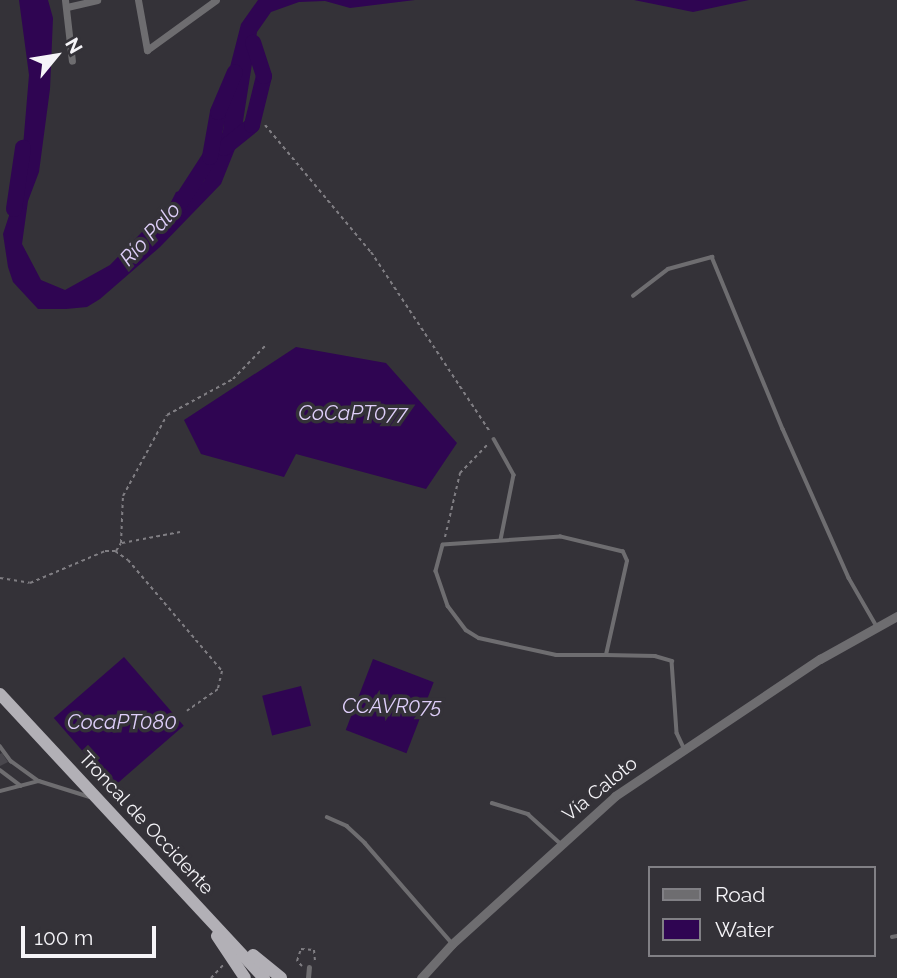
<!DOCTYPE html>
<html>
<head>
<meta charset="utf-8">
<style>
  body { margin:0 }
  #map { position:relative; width:897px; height:978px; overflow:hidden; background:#343238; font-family:Raleway,sans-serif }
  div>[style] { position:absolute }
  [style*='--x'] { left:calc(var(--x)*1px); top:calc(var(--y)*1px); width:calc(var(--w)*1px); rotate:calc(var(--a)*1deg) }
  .water>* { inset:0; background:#2f0552; transform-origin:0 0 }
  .river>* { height:16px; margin:-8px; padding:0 8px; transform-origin:8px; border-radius:8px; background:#2f0552 }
  .building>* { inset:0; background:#49474d }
  .path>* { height:2px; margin-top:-1px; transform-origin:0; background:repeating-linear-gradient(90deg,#807e83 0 3.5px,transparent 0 7px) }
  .service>* { height:3.5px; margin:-1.75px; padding:0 1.75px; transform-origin:1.75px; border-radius:1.75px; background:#6e6d70 }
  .pedestrian>* { height:5px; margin:-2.5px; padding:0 2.5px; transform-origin:2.5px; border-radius:2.5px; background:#6e6d70 }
  .minor>* { height:7px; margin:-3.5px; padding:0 3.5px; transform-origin:3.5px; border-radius:3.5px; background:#6e6d70 }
  .tertiary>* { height:9px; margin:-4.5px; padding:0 4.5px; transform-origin:4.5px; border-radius:4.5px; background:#6e6d70 }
  .trunk>* { height:12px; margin:-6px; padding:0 6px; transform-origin:6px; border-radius:6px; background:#b2b0b6 }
  span { translate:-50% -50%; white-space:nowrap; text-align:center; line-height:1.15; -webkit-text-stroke:7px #343238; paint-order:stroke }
  .street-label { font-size:19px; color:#f5f4f8 }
  .water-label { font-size:21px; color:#decef9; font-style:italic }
  .legend { position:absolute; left:648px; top:866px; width:228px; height:91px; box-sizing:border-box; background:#343238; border:2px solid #818085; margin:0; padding:9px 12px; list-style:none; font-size:21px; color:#f5f4f8 }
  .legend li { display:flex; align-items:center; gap:14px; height:35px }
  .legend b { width:35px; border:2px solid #818085 }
  .north { position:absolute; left:21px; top:21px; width:70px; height:70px; -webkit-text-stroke:5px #343238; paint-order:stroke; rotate:60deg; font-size:19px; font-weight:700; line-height:28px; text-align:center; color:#f5f4f8 }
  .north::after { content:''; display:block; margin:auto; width:24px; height:32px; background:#f5f4f8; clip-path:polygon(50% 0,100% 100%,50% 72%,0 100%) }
  .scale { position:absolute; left:21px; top:926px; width:135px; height:32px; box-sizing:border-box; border:4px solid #f5f4f8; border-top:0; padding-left:9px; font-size:21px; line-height:24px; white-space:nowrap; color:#f5f4f8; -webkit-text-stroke:5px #343238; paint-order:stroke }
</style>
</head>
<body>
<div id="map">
  <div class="water">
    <i style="clip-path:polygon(19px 0,48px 0,53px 18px,50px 89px,39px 172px,28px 201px,22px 244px,41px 280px,65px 290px,110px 265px,171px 202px,176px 192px,180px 191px,182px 199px,204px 181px,223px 131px,230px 67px,241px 24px,258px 0,415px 0,350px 8px,325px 1px,299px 2px,271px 12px,257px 32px,241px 134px,221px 184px,160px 247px,100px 299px,87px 307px,66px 309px,38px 309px,13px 282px,8px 267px,3px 234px,20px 182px,29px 75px)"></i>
    <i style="clip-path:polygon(634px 0,749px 0,693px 12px)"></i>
    <i style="clip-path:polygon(296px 347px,386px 363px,457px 443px,426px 489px,296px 454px,284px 477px,201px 454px,184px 420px)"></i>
    <i style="left:124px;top:657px;width:91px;height:93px;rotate:49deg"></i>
    <i style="left:373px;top:659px;width:65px;height:76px;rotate:21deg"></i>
    <i style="left:301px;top:686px;width:41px;height:40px;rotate:76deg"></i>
  </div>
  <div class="river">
    <i style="--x:224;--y:148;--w:36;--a:-39"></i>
    <i style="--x:252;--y:125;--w:50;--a:-76.2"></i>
    <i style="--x:264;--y:76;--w:35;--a:-108"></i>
    <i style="--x:14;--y:209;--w:62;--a:-81.6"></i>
    <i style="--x:175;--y:211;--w:64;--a:-57.1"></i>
    <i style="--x:210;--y:157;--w:46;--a:-79.9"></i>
    <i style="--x:218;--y:112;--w:43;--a:-67"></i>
  </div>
  <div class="building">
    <i style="clip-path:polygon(2px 753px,8px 762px,0 766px,0 754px)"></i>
  </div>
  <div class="path">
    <i style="--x:265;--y:125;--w:165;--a:50.2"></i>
    <i style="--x:371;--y:252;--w:216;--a:56.5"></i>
    <i style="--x:445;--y:537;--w:66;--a:-76.8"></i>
    <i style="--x:460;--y:473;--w:40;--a:-46"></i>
    <i style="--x:122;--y:543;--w:59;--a:-10.7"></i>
    <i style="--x:116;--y:551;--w:9;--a:-58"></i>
    <i style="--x:121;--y:543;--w:47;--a:-87.6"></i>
    <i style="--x:123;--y:496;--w:92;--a:-61.5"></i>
    <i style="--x:167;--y:415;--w:75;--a:-28.6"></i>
    <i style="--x:233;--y:379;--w:46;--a:-45.9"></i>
    <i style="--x:0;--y:578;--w:30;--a:9"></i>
    <i style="--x:30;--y:583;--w:82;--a:-23.1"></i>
    <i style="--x:105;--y:551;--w:10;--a:0"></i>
    <i style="--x:115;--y:551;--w:16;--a:35"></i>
    <i style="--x:128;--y:560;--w:145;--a:49.7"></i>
    <i style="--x:222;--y:671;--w:18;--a:103"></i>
    <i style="--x:218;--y:689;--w:38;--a:145"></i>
    <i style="--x:302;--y:966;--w:7;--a:-135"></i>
    <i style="--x:297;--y:961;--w:13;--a:-72"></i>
    <i style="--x:301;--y:949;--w:13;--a:4"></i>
    <i style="--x:314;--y:950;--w:12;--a:85"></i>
    <i style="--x:211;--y:978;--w:18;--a:-47"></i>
  </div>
  <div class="service">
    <i style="--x:633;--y:296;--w:44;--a:-37.6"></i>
    <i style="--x:668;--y:269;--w:46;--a:-15.3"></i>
    <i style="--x:712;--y:257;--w:186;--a:67.6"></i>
    <i style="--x:783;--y:429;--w:163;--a:66.1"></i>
    <i style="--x:849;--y:578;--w:54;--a:60.1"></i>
    <i style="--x:494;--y:439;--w:41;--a:60.9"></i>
    <i style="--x:514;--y:475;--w:66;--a:101.3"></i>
    <i style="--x:606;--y:655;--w:96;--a:-77.4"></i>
    <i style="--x:627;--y:561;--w:10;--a:-114"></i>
    <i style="--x:623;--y:552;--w:64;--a:-166.4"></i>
    <i style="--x:561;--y:537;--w:118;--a:176.1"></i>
    <i style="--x:443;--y:545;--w:27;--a:105"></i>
    <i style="--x:436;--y:571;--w:37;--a:71"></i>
    <i style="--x:448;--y:606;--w:30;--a:53"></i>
    <i style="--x:466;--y:630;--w:15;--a:32"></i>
    <i style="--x:479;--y:638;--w:79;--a:12.4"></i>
    <i style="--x:556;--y:655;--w:50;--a:0"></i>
    <i style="--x:606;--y:655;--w:49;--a:1.2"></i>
    <i style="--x:655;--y:656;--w:18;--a:16"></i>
    <i style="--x:672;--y:661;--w:72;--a:86"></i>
    <i style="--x:677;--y:733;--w:17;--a:65"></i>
    <i style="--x:0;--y:746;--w:19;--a:54"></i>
    <i style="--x:11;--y:761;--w:34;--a:36"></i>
    <i style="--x:39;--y:781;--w:53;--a:17.4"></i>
    <i style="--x:0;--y:770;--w:26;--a:37"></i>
    <i style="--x:0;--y:791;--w:40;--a:-14.4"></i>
    <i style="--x:492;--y:803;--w:38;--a:17"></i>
    <i style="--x:528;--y:814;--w:45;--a:42.3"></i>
    <i style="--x:327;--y:817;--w:22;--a:24"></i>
    <i style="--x:347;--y:826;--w:25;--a:43"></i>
    <i style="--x:365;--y:843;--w:131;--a:49"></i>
    <i style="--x:892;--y:937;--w:5;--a:-11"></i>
  </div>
  <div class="pedestrian">
    <i style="--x:308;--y:978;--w:11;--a:-85"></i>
  </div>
  <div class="minor">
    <i style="--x:65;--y:0;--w:61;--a:83.5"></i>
    <i style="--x:138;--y:0;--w:51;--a:79.8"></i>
    <i style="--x:147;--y:50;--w:85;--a:-35.9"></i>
    <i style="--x:67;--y:7;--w:31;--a:-13"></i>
  </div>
  <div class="tertiary">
    <i style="--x:421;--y:978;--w:46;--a:-47.6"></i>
    <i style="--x:452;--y:944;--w:220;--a:-42.2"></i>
    <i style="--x:615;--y:796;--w:247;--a:-33.8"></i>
    <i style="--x:820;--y:659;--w:88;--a:-29.2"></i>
  </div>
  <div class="trunk">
    <i style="--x:0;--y:694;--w:388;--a:47.1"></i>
    <i style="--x:217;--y:936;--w:50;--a:56.3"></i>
    <i style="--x:253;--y:955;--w:36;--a:39"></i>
  </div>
  <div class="street-label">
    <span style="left:600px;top:789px;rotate:-39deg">Vía Caloto</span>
    <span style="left:146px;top:823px;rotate:47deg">Troncal de Occidente</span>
  </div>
  <div class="water-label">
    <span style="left:150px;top:234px;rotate:-47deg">Río Palo</span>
    <span style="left:353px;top:413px">CoCaPT077</span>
    <span style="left:392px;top:706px">CCAVR075</span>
    <span style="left:122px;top:722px">CocaPT080</span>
  </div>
  <ul class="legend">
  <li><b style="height:9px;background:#6e6d70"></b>Road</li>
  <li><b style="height:19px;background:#2f0552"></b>Water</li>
  </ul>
  <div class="north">N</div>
  <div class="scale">100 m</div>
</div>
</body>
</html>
